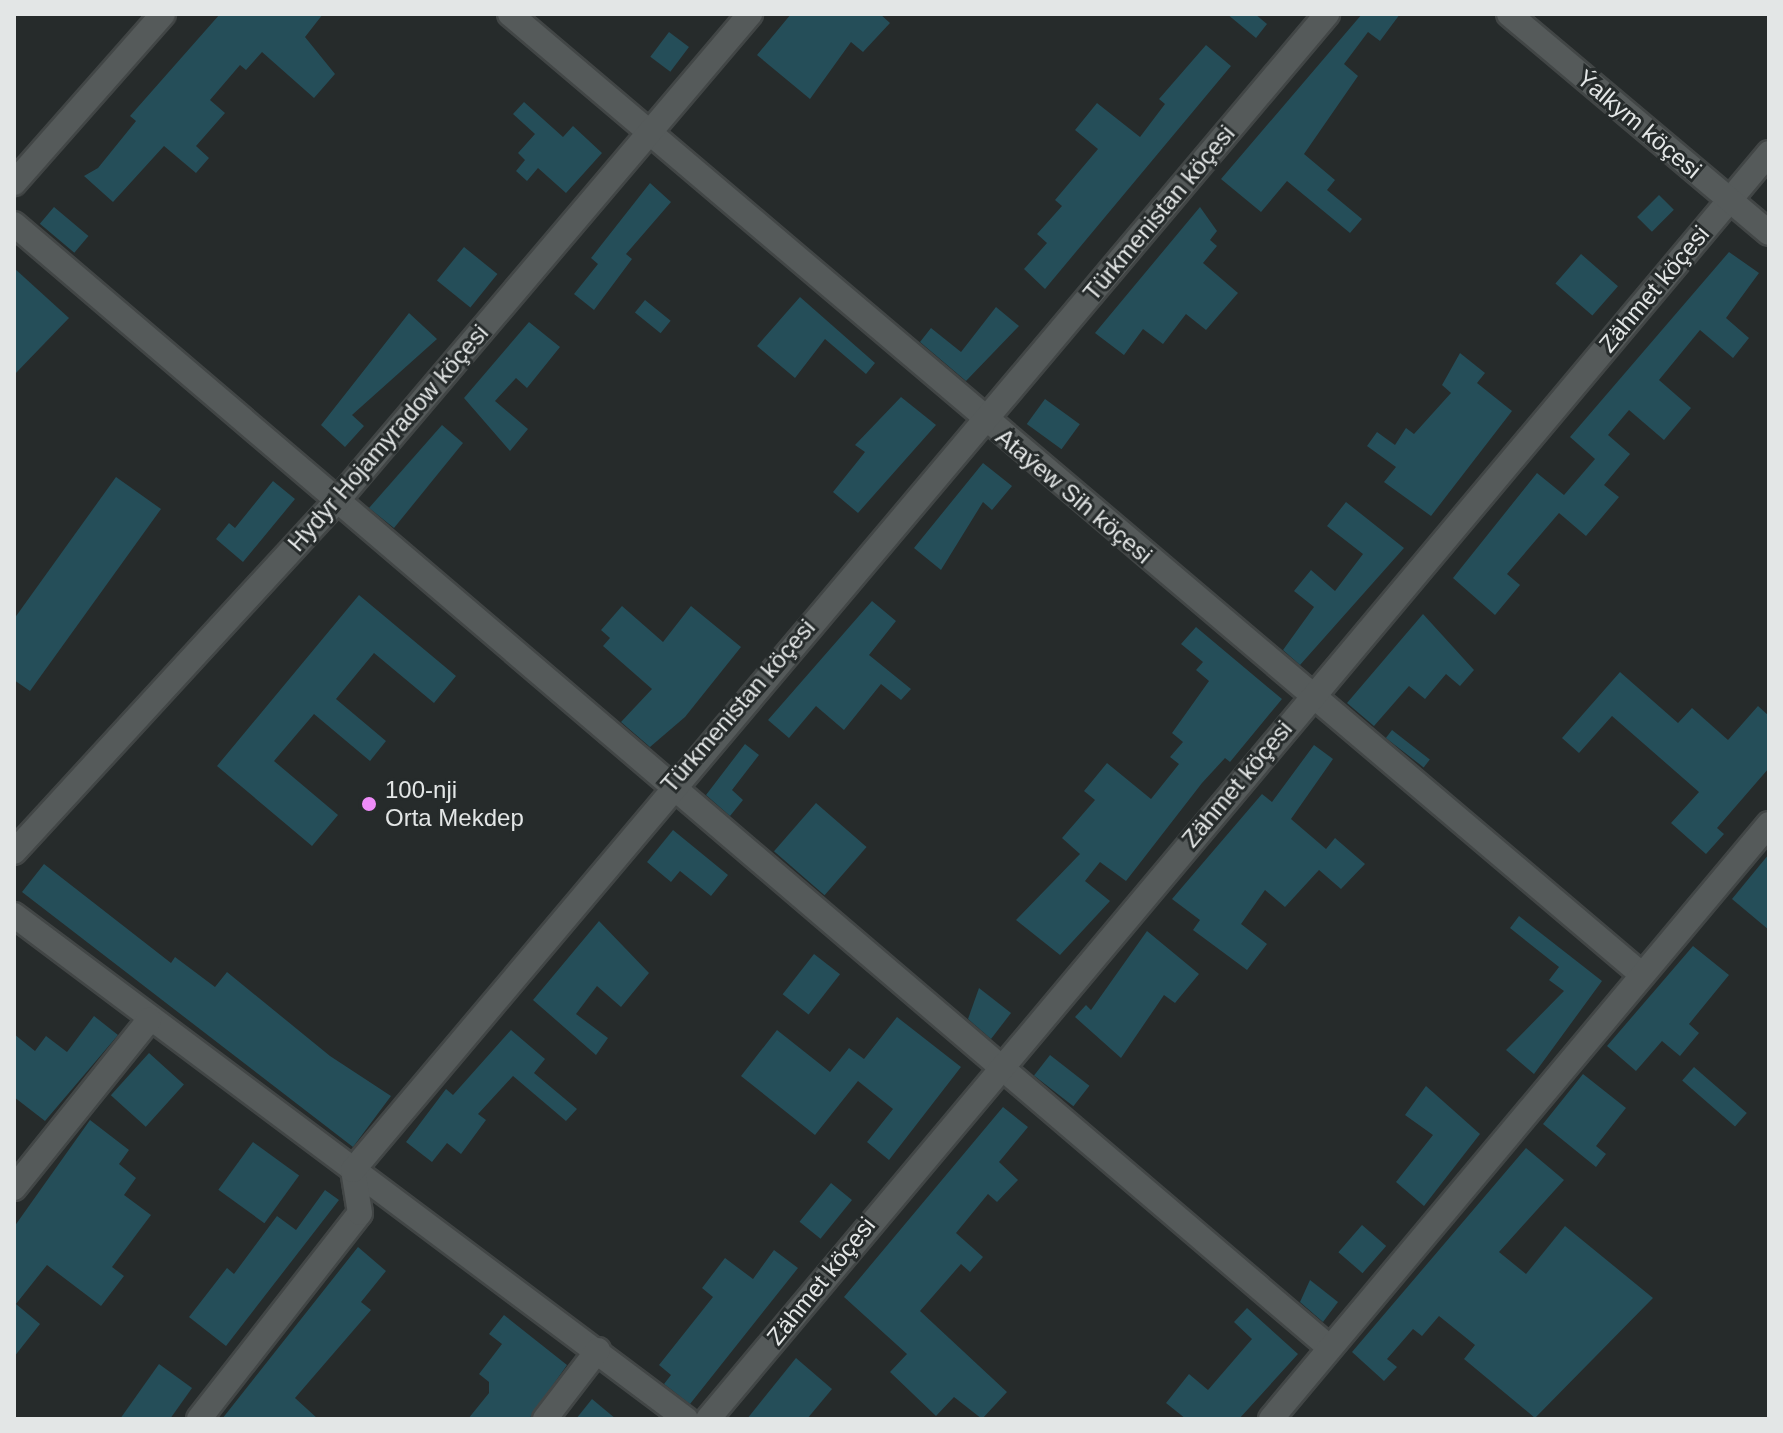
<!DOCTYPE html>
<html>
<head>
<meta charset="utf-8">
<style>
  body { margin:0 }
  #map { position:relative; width:1783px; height:1433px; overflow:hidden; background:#262b2b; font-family:Helvetica,sans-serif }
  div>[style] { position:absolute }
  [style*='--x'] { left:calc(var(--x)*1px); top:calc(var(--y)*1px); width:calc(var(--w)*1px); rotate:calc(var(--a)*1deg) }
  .building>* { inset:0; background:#254e59; transform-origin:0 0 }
  .roads { filter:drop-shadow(2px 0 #424646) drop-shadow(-2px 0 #424646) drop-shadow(0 2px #424646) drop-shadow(0 -2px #424646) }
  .minor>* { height:24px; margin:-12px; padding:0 12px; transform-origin:12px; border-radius:12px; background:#555a5a }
  .secondary>* { height:24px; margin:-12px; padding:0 12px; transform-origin:12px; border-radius:12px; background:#555a5a }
  .dots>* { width:22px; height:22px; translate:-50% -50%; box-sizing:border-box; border:4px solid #262b2b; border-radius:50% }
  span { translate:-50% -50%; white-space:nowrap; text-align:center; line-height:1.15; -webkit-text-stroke:6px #262b2b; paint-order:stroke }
  .street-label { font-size:24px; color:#e3e6e6 }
  .poi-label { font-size:24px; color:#e3e6e6 }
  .left { translate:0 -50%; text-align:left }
  .frame { position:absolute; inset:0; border:16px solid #e3e6e6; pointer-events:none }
</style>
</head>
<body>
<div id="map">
  <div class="building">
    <i style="clip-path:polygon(220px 14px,323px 14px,305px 37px,335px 74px,314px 98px,262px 52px,246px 70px,240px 65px,210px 100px,225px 113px,196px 146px,209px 158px,196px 173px,164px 146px,113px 202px,84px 176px,98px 168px,136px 121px,130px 116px)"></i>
    <i style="clip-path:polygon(791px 14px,880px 14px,890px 23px,863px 52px,851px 42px,810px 99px,757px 55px)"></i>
    <i style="clip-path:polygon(1227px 14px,1255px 14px,1267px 24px,1256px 38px)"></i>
    <i style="clip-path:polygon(1362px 14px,1400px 14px,1380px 41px,1368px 32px,1344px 64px,1358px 76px,1304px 154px,1335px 180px,1327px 190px,1362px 219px,1350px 233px,1287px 181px,1261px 212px,1221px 179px)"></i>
    <i style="left:669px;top:32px;width:25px;height:31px;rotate:37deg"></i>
    <i style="clip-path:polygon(1206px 45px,1231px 66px,1045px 289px,1024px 269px,1047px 243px,1037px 234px,1062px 206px,1055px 200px,1098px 149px,1075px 130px,1097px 103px,1140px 137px,1165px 104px,1159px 99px)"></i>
    <i style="clip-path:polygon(524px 102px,563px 137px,573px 126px,602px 153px,566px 193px,538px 168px,527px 181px,516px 171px,525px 160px,518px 153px,535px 134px,513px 114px)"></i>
    <i style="clip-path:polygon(650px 183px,671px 202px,626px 254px,632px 259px,594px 310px,574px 294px,598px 264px,591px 258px)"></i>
    <i style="left:1659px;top:195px;width:21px;height:31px;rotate:45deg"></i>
    <i style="left:54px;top:207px;width:45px;height:22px;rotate:40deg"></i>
    <i style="clip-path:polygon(1200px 207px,1217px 231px,1210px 240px,1217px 246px,1203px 263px,1238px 293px,1206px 330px,1186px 314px,1163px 344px,1143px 329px,1124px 355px,1095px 333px)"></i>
    <i style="left:464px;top:247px;width:43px;height:43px;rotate:39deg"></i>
    <i style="clip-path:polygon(1729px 252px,1759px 273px,1726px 318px,1749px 338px,1733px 358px,1700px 330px,1659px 380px,1691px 408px,1664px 440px,1629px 410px,1608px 435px,1630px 454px,1604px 485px,1619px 497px,1586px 536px,1559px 513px,1507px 574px,1520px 585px,1495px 615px,1453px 578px,1537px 473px,1564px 495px,1595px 459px,1570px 437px)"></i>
    <i style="left:1581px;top:254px;width:49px;height:39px;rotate:41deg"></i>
    <i style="clip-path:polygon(14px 268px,69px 318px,14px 375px)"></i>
    <i style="clip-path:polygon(800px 297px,875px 363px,866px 374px,825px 339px,795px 378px,757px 346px)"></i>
    <i style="left:645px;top:300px;width:33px;height:16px;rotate:39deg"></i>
    <i style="clip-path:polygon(996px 307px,1019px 326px,966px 381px,920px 342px,931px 328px,961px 352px)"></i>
    <i style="clip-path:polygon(409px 313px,437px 339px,352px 415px,364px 426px,345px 447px,321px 425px)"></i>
    <i style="clip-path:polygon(529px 322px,560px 347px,527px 388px,516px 378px,495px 401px,528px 429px,510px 451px,464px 398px)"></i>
    <i style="clip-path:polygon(1460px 353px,1485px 373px,1477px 383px,1512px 411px,1431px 516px,1384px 482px,1396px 467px,1367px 446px,1377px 432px,1395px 445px,1406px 428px,1414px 434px,1451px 393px,1442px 385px)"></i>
    <i style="clip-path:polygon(901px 397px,936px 425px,858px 513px,833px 492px,865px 452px,855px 445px)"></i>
    <i style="left:1045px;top:399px;width:43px;height:31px;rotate:36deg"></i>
    <i style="clip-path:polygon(442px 425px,463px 443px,394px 528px,369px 508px)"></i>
    <i style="clip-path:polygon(983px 463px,1012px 486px,992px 510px,983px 502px,941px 570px,914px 548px)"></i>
    <i style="clip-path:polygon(116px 477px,161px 509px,30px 691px,14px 680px,14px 619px)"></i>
    <i style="clip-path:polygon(273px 481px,295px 499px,243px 562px,216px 539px,229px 523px,235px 528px)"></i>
    <i style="clip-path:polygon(1346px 502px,1404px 548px,1300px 665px,1283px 650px,1314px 607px,1294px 591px,1311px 570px,1335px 591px,1363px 554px,1327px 526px)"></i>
    <i style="clip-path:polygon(359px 595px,456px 676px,434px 703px,374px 653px,336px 699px,386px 741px,370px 761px,314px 714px,274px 761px,338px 815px,312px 846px,217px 766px)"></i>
    <i style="clip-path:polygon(872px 601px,896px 621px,869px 655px,911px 689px,901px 700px,881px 684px,844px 730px,816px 706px,789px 738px,768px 720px)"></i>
    <i style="clip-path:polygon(622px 606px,663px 642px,691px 606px,741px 647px,685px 717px,650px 747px,621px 722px,652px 689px,603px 646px,610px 638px,601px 630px)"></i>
    <i style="clip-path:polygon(1423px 614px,1474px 670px,1460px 686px,1446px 674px,1425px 699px,1409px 686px,1374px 726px,1347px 703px)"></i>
    <i style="clip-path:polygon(1196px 627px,1282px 699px,1230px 762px,1225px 758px,1202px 783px,1126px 881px,1100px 862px,1085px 881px,1110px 901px,1060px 955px,1016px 920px,1080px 854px,1062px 838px,1095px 800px,1084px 791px,1107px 763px,1151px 799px,1179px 764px,1170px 757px,1183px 742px,1172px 733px,1209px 681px,1196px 670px,1203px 662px,1181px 644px)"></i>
    <i style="clip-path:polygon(1620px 672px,1678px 723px,1692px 708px,1728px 740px,1758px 706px,1769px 716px,1769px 768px,1717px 828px,1724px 834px,1706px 854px,1671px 823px,1699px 792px,1612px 716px,1579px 753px,1562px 738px)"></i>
    <i style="left:1392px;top:730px;width:48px;height:10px;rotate:38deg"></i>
    <i style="clip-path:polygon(745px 744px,759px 755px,732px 790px,743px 800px,730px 816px,706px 795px)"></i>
    <i style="clip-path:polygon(1314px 745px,1333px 759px,1291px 819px,1326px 849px,1335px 838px,1365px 864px,1341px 889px,1319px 870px,1285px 907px,1265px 890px,1241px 924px,1267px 944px,1247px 970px,1193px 930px,1200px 920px,1172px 899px,1262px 794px,1272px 802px)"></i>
    <i style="left:816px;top:803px;width:67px;height:64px;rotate:41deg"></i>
    <i style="clip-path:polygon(673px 830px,728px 875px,711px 896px,680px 871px,671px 882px,647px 862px)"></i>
    <i style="clip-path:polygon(1769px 854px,1769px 930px,1732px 899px)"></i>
    <i style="clip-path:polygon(44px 864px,171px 963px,175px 957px,215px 987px,227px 972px,330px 1056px,391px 1096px,353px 1147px,22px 892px)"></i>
    <i style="clip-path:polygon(1519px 916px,1602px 981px,1534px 1074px,1506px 1050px,1564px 991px,1549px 980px,1559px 967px,1510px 928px)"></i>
    <i style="clip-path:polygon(599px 921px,649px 973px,621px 1007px,597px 986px,576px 1014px,608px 1038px,596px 1055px,533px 1000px)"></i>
    <i style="clip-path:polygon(1147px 931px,1199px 974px,1175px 1003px,1164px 995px,1121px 1058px,1075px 1017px,1086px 1005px,1091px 1010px)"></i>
    <i style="clip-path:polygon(1693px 946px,1729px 975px,1689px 1024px,1699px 1033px,1680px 1056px,1662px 1041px,1636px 1071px,1607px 1046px)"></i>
    <i style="left:814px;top:954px;width:33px;height:51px;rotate:38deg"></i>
    <i style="clip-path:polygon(979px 988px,1011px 1013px,991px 1039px,968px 1019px)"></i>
    <i style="clip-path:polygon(94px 1016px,118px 1035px,45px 1121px,14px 1097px,14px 1034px,35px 1051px,46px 1036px,67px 1052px)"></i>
    <i style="clip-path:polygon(897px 1017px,961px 1067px,889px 1160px,867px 1142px,893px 1109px,858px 1081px,815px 1135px,741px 1076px,777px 1030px,830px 1072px,849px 1048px,864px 1059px)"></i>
    <i style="clip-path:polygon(511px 1030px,545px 1059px,534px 1073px,577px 1109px,566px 1121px,513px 1076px,478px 1114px,486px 1120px,461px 1154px,447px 1143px,432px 1162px,406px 1142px,446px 1089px,453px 1095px)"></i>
    <i style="left:149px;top:1053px;width:47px;height:57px;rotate:42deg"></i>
    <i style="left:1050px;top:1055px;width:50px;height:26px;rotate:38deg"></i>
    <i style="left:1694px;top:1067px;width:70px;height:18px;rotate:41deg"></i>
    <i style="clip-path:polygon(1583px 1074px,1626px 1108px,1596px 1146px,1606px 1154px,1596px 1167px,1543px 1124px)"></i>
    <i style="clip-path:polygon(1426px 1086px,1480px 1134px,1424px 1206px,1396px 1182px,1433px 1135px,1405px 1115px)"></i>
    <i style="clip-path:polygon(1003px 1107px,1028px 1127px,999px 1162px,1018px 1180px,997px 1202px,988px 1194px,956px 1233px,983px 1257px,970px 1272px,961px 1264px,920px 1311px,1007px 1392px,982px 1419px,954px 1397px,936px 1416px,890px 1372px,907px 1354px,844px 1297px)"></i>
    <i style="clip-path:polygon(90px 1120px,129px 1150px,119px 1164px,136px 1178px,124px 1195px,151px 1215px,112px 1267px,124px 1276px,101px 1306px,47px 1265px,16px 1304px,40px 1324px,14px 1357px,14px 1227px)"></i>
    <i style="left:253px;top:1142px;width:57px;height:59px;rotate:36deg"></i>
    <i style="clip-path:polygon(1526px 1148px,1564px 1180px,1499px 1252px,1526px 1274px,1565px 1226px,1653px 1298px,1535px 1418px,1464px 1359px,1475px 1345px,1439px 1316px,1422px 1336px,1413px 1329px,1387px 1359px,1397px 1367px,1384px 1381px,1352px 1352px)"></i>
    <i style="left:831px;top:1183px;width:27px;height:50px;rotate:39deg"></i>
    <i style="clip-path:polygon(325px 1190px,339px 1200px,226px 1346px,189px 1317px,227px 1268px,234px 1274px,277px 1216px,296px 1230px)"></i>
    <i style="left:1362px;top:1225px;width:32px;height:36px;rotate:41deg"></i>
    <i style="clip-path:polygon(358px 1247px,386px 1271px,361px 1302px,371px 1310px,295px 1398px,318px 1419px,222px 1419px)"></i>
    <i style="clip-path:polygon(774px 1250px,798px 1268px,690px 1404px,664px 1384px,671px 1375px,659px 1365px,713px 1297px,702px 1288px,725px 1258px,753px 1279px)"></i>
    <i style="clip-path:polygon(1310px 1280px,1338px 1302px,1323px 1322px,1300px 1302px)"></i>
    <i style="clip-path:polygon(1247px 1308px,1298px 1354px,1239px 1419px,1186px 1419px,1166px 1403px,1189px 1374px,1208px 1390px,1252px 1339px,1234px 1322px)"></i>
    <i style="clip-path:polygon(504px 1315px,567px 1365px,529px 1419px,468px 1419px,489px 1393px,489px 1382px,479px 1374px,502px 1344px,489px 1334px)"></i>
    <i style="clip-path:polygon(796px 1358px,832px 1389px,807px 1419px,747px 1419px)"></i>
    <i style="clip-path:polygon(159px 1364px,192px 1388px,170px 1419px,120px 1419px)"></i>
    <i style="clip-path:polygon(592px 1399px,616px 1419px,576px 1419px)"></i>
  </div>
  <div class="roads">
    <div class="minor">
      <i style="--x:510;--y:14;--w:1483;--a:40.32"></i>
      <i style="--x:14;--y:183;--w:225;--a:-48.6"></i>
      <i style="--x:14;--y:224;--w:1729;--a:40.5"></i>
      <i style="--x:14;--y:852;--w:477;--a:-47.4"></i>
      <i style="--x:337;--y:501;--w:639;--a:-49.7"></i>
      <i style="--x:14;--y:915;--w:840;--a:36.87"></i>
      <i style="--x:14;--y:1188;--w:216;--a:-51.2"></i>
      <i style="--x:199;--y:1419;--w:261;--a:-52"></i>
      <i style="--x:360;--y:1213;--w:44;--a:-99.2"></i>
      <i style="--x:353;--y:1170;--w:1512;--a:-49.88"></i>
      <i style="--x:545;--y:1419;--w:87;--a:-52.5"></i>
      <i style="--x:708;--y:1419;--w:1652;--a:-50.03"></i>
      <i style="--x:1271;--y:1419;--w:776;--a:-50.07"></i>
    </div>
    <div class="secondary">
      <i style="--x:1509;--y:14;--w:340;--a:40.1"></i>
    </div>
  </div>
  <div class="dots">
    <i style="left:369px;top:804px;background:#ee8cf8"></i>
  </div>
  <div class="street-label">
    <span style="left:1639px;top:124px;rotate:40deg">Ýalkym köçesi</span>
    <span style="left:1159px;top:213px;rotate:-50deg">Türkmenistan köçesi</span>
    <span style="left:1654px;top:289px;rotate:-50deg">Zähmet köçesi</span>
    <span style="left:388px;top:438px;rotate:-49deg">Hydyr Hojamyradow köçesi</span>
    <span style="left:1074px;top:496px;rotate:40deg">Ataýew Sih köçesi</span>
    <span style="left:738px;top:706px;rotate:-49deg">Türkmenistan köçesi</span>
    <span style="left:1237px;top:784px;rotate:-50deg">Zähmet köçesi</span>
    <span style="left:821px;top:1281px;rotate:-51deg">Zähmet köçesi</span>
  </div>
  <div class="poi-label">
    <span class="left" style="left:385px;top:804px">100-nji<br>Orta Mekdep</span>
  </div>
  <div class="frame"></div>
</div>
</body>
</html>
